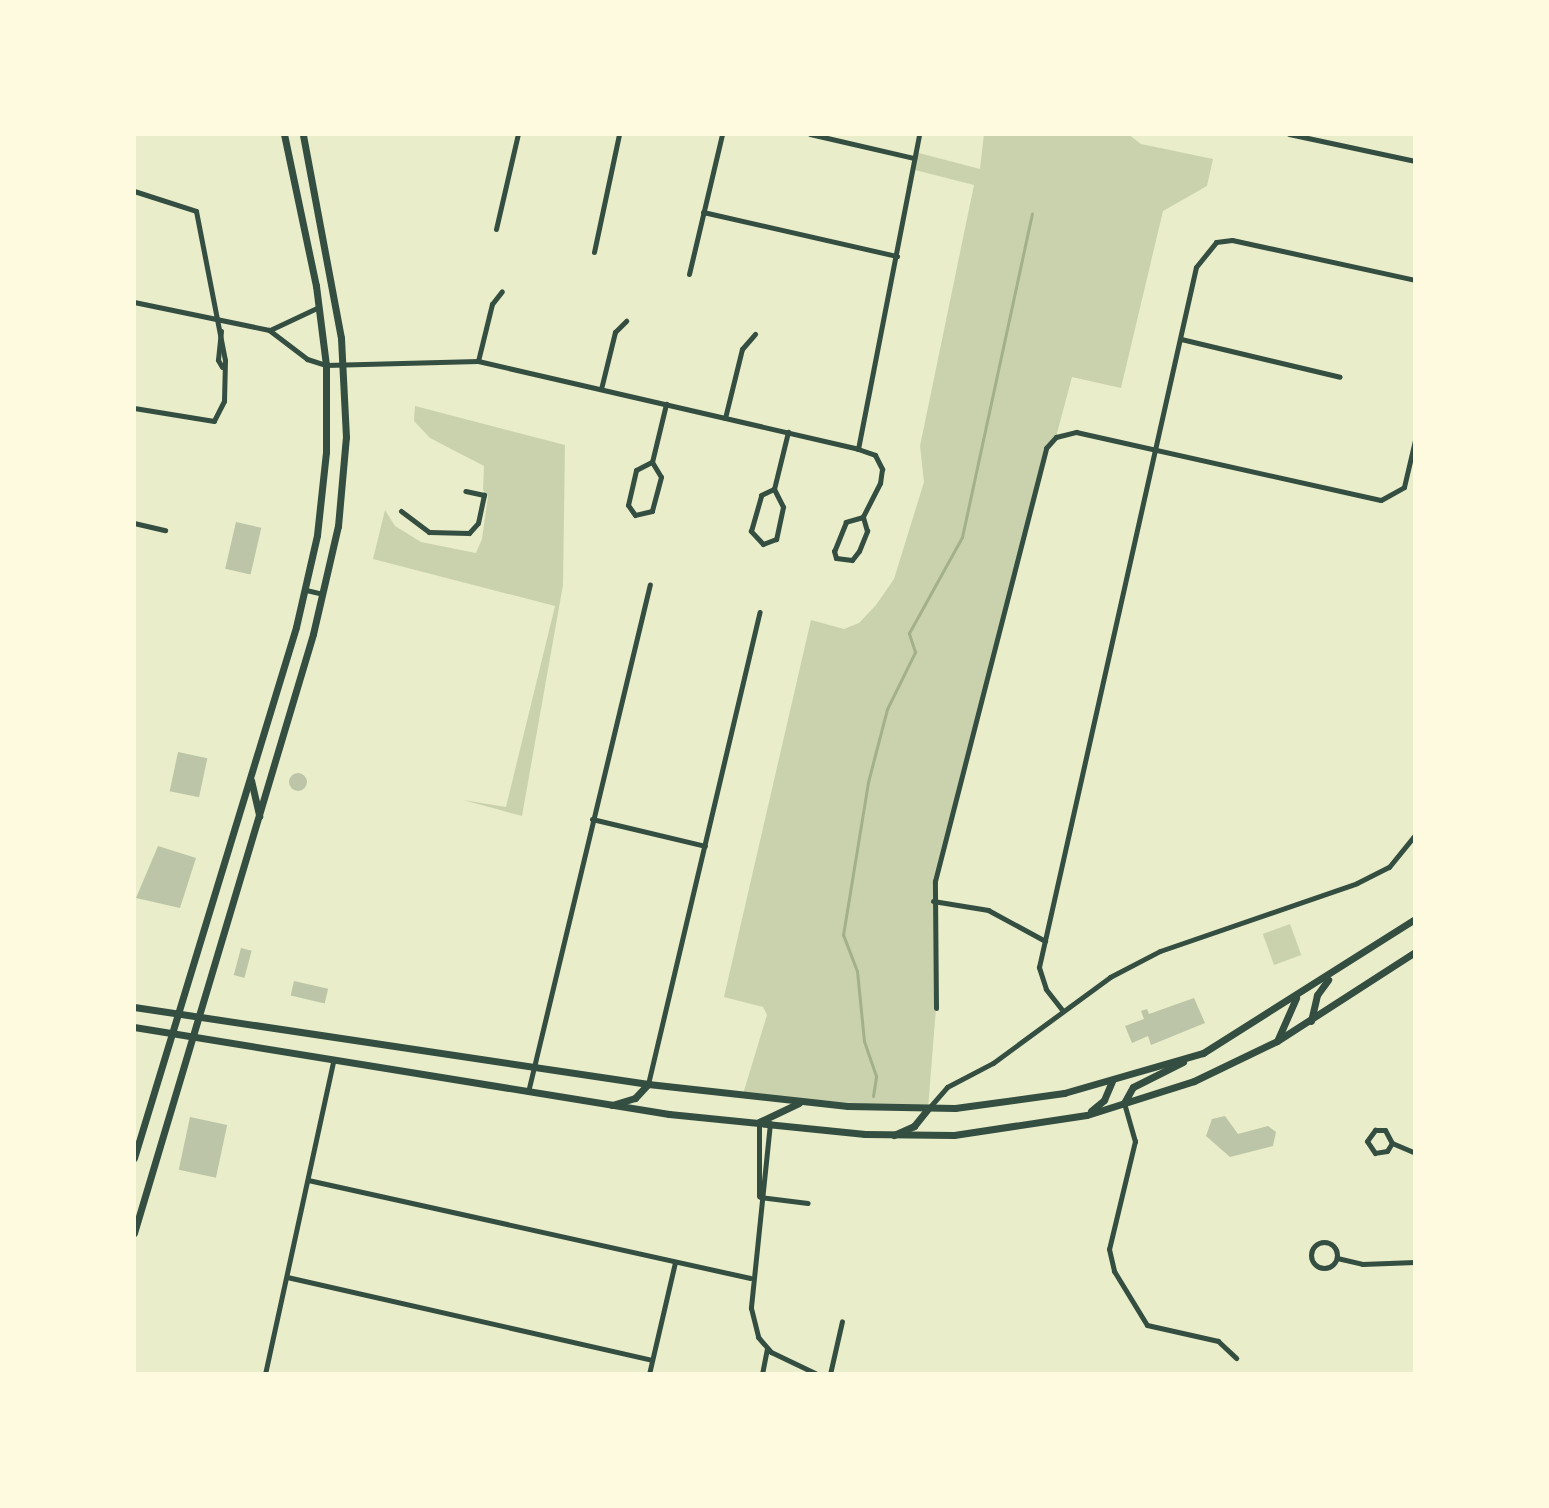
<!DOCTYPE html>
<html>
<head>
<meta charset="utf-8">
<style>
  body { margin:0 }
  #map { position:relative; width:1549px; height:1508px; overflow:hidden; background:#e9edc9; font-family:Jost,sans-serif }
  div>[style] { position:absolute }
  [style*='--x'] { left:calc(var(--x)*1px); top:calc(var(--y)*1px); width:calc(var(--w)*1px); rotate:calc(var(--a)*1deg) }
  .green>* { inset:0; background:#cad2ad; transform-origin:0 0 }
  .stream>* { height:3px; margin:-1.5px; padding:0 1.5px; transform-origin:1.5px; border-radius:1.5px; background:#a3b18a }
  .building>* { inset:0; background:#bcc5a7; transform-origin:0 0 }
  .round { border-radius:50% }
  .minor>* { height:5px; margin:-2.5px; padding:0 2.5px; transform-origin:2.5px; border-radius:2.5px; background:#344e41 }
  .minor>.ring { margin:-2.5px; padding:0; box-sizing:content-box; background:none; border:5px solid #344e41; border-radius:50% }
  .primary>* { height:7px; margin:-3.5px; padding:0 3.5px; transform-origin:3.5px; border-radius:3.5px; background:#344e41 }
  span { translate:-50% -50%; white-space:nowrap; text-align:center; line-height:1.15; -webkit-text-stroke:6px #fefae0; paint-order:stroke }
  .frame { position:absolute; inset:0; border:136px solid #fefae0; pointer-events:none }
</style>
</head>
<body>
<div id="map">
  <div class="green">
    <i style="clip-path:polygon(984px 134px,1128px 134px,1141px 144px,1213px 159px,1207px 186px,1163px 211px,1121px 388px,1072px 377px,1056px 437px,1046px 448px,935px 881px,936px 1008px,928px 1109px,743px 1094px,767px 1015px,763px 1007px,724px 997px,811px 620px,844px 629px,859px 623px,876px 605px,894px 579px,924px 482px,920px 446px,974px 185px,911px 169px,915px 152px,980px 169px)"></i>
    <i style="clip-path:polygon(415px 406px,565px 445px,563px 585px,522px 816px,463px 800px,506px 807px,555px 606px,373px 559px,385px 510px,395px 526px,421px 542px,476px 553px,482px 539px,488px 496px,483px 490px,484px 466px,430px 438px,414px 421px)"></i>
    <i style="left:1290px;top:924px;width:33px;height:29px;rotate:70deg"></i>
  </div>
  <div class="stream">
    <i style="--x:873;--y:1096;--w:20;--a:-81"></i>
    <i style="--x:876;--y:1076;--w:37;--a:-109"></i>
    <i style="--x:864;--y:1041;--w:70;--a:-95.7"></i>
    <i style="--x:857;--y:971;--w:39;--a:-111"></i>
    <i style="--x:843;--y:935;--w:155;--a:-80.7"></i>
    <i style="--x:868;--y:782;--w:75;--a:-75.4"></i>
    <i style="--x:887;--y:709;--w:64;--a:-63.8"></i>
    <i style="--x:915;--y:652;--w:20;--a:-108"></i>
    <i style="--x:909;--y:633;--w:110;--a:-61.1"></i>
    <i style="--x:962;--y:537;--w:331;--a:-77.8"></i>
  </div>
  <div class="building">
    <i style="left:236px;top:522px;width:26px;height:48px;rotate:13deg"></i>
    <i style="left:178px;top:752px;width:30px;height:40px;rotate:12deg"></i>
    <i class="round" style="left:289px;top:773px;width:18px;height:18px"></i>
    <i style="clip-path:polygon(158px 846px,196px 858px,180px 908px,136px 898px)"></i>
    <i style="left:241px;top:948px;width:11px;height:28px;rotate:15deg"></i>
    <i style="left:294px;top:981px;width:35px;height:15px;rotate:13deg"></i>
    <i style="clip-path:polygon(1194px 998px,1205px 1023px,1151px 1045px,1148px 1036px,1132px 1043px,1125px 1026px,1144px 1019px,1141px 1011px,1147px 1009px,1149px 1014px)"></i>
    <i style="clip-path:polygon(1225px 1116px,1238px 1134px,1268px 1126px,1276px 1132px,1273px 1146px,1230px 1157px,1206px 1136px,1212px 1119px)"></i>
    <i style="left:190px;top:1117px;width:38px;height:54px;rotate:12deg"></i>
  </div>
  <div class="minor">
    <i style="--x:810;--y:134;--w:107;--a:13"></i>
    <i style="--x:1289;--y:134;--w:129;--a:12.1"></i>
    <i style="--x:134;--y:191;--w:65;--a:17.9"></i>
    <i style="--x:196;--y:211;--w:152;--a:79"></i>
    <i style="--x:225;--y:360;--w:41;--a:91.4"></i>
    <i style="--x:224;--y:401;--w:22;--a:117"></i>
    <i style="--x:214;--y:421;--w:81;--a:-170.8"></i>
    <i style="--x:703;--y:212;--w:199;--a:12.8"></i>
    <i style="--x:496;--y:229;--w:98;--a:-77"></i>
    <i style="--x:594;--y:252;--w:121;--a:-78"></i>
    <i style="--x:689;--y:274;--w:144;--a:-76.7"></i>
    <i style="--x:134;--y:302;--w:138;--a:11.7"></i>
    <i style="--x:269;--y:330;--w:48;--a:37.3"></i>
    <i style="--x:307;--y:359;--w:20;--a:18"></i>
    <i style="--x:326;--y:365;--w:152;--a:-1.5"></i>
    <i style="--x:478;--y:361;--w:390;--a:13"></i>
    <i style="--x:858;--y:449;--w:18;--a:19"></i>
    <i style="--x:875;--y:455;--w:16;--a:63"></i>
    <i style="--x:882;--y:469;--w:14;--a:98"></i>
    <i style="--x:880;--y:483;--w:38;--a:117"></i>
    <i style="--x:863;--y:517;--w:18;--a:164"></i>
    <i style="--x:846;--y:522;--w:31;--a:112"></i>
    <i style="--x:834;--y:551;--w:7;--a:74"></i>
    <i style="--x:836;--y:558;--w:16;--a:7"></i>
    <i style="--x:852;--y:560;--w:11;--a:-52"></i>
    <i style="--x:859;--y:551;--w:22;--a:-68"></i>
    <i style="--x:867;--y:531;--w:15;--a:-106"></i>
    <i style="--x:270;--y:330;--w:54;--a:-25.1"></i>
    <i style="--x:221;--y:331;--w:29;--a:96"></i>
    <i style="--x:218;--y:360;--w:8;--a:60"></i>
    <i style="--x:1181;--y:339;--w:163;--a:13.4"></i>
    <i style="--x:478;--y:361;--w:59;--a:-76.2"></i>
    <i style="--x:492;--y:304;--w:16;--a:-52"></i>
    <i style="--x:601;--y:389;--w:59;--a:-76.2"></i>
    <i style="--x:615;--y:332;--w:16;--a:-45"></i>
    <i style="--x:725;--y:418;--w:71;--a:-76.2"></i>
    <i style="--x:742;--y:349;--w:20;--a:-49"></i>
    <i style="--x:858;--y:449;--w:321;--a:-79"></i>
    <i style="--x:652;--y:462;--w:17;--a:59"></i>
    <i style="--x:661;--y:477;--w:35;--a:105"></i>
    <i style="--x:652;--y:511;--w:17;--a:167"></i>
    <i style="--x:635;--y:515;--w:12;--a:-125"></i>
    <i style="--x:628;--y:505;--w:36;--a:-77"></i>
    <i style="--x:636;--y:470;--w:18;--a:-27"></i>
    <i style="--x:652;--y:462;--w:60;--a:-76.4"></i>
    <i style="--x:774;--y:489;--w:20;--a:63"></i>
    <i style="--x:783;--y:507;--w:33;--a:102"></i>
    <i style="--x:776;--y:539;--w:14;--a:159"></i>
    <i style="--x:763;--y:544;--w:18;--a:-133"></i>
    <i style="--x:751;--y:531;--w:37;--a:-74"></i>
    <i style="--x:761;--y:495;--w:14;--a:-25"></i>
    <i style="--x:774;--y:489;--w:59;--a:-76.2"></i>
    <i style="--x:401;--y:511;--w:35;--a:37"></i>
    <i style="--x:429;--y:532;--w:40;--a:1.4"></i>
    <i style="--x:469;--y:533;--w:13;--a:-48"></i>
    <i style="--x:478;--y:523;--w:29;--a:-78"></i>
    <i style="--x:484;--y:495;--w:19;--a:-168"></i>
    <i style="--x:134;--y:523;--w:32;--a:13"></i>
    <i style="--x:306;--y:590;--w:17;--a:13"></i>
    <i style="--x:592;--y:819;--w:116;--a:13.4"></i>
    <i style="--x:933;--y:901;--w:56;--a:9.3"></i>
    <i style="--x:988;--y:910;--w:65;--a:28.5"></i>
    <i style="--x:936;--y:1008;--w:127;--a:-90.5"></i>
    <i style="--x:935;--y:881;--w:447;--a:-75.6"></i>
    <i style="--x:1046;--y:448;--w:15;--a:-48"></i>
    <i style="--x:1056;--y:437;--w:21;--a:-14"></i>
    <i style="--x:1076;--y:432;--w:312;--a:12.6"></i>
    <i style="--x:1381;--y:500;--w:26;--a:-29"></i>
    <i style="--x:1404;--y:487;--w:48;--a:-76.8"></i>
    <i style="--x:1063;--y:1011;--w:28;--a:-128"></i>
    <i style="--x:1046;--y:989;--w:23;--a:-108"></i>
    <i style="--x:1039;--y:967;--w:717;--a:-77.36"></i>
    <i style="--x:1196;--y:267;--w:32;--a:-51"></i>
    <i style="--x:1216;--y:242;--w:16;--a:-7"></i>
    <i style="--x:1232;--y:240;--w:187;--a:12.3"></i>
    <i style="--x:648;--y:1084;--w:485;--a:-76.7"></i>
    <i style="--x:528;--y:1092;--w:522;--a:-76.5"></i>
    <i style="--x:1124;--y:1103;--w:40;--a:74"></i>
    <i style="--x:1135;--y:1141;--w:111;--a:103.5"></i>
    <i style="--x:1109;--y:1249;--w:23;--a:77"></i>
    <i style="--x:1114;--y:1271;--w:63;--a:58.6"></i>
    <i style="--x:1147;--y:1325;--w:73;--a:12.7"></i>
    <i style="--x:1218;--y:1341;--w:25;--a:43"></i>
    <i style="--x:928;--y:1109;--w:29;--a:-49"></i>
    <i style="--x:947;--y:1087;--w:52;--a:-27.6"></i>
    <i style="--x:993;--y:1063;--w:145;--a:-36.3"></i>
    <i style="--x:1110;--y:977;--w:56;--a:-27.5"></i>
    <i style="--x:1160;--y:951;--w:208;--a:-19"></i>
    <i style="--x:1357;--y:883;--w:36;--a:-27"></i>
    <i style="--x:1389;--y:867;--w:41;--a:-50.9"></i>
    <i style="--x:759;--y:1123;--w:73;--a:90"></i>
    <i style="--x:770;--y:1123;--w:186;--a:95.9"></i>
    <i style="--x:751;--y:1308;--w:30;--a:76"></i>
    <i style="--x:758;--y:1337;--w:20;--a:49"></i>
    <i style="--x:771;--y:1352;--w:51;--a:25.6"></i>
    <i style="--x:1392;--y:1143;--w:9;--a:122"></i>
    <i style="--x:1387;--y:1151;--w:12;--a:171"></i>
    <i style="--x:1375;--y:1153;--w:14;--a:-124"></i>
    <i style="--x:1367;--y:1141;--w:14;--a:-54"></i>
    <i style="--x:1375;--y:1130;--w:10;--a:0"></i>
    <i style="--x:1385;--y:1130;--w:15;--a:62"></i>
    <i style="--x:1392;--y:1143;--w:25;--a:23"></i>
    <i style="--x:308;--y:1180;--w:453;--a:12.5"></i>
    <i style="--x:760;--y:1197;--w:48;--a:7.1"></i>
    <i class="ring" style="left:1311px;top:1242px;width:21px;height:21px"></i>
    <i style="--x:1337;--y:1258;--w:26;--a:13"></i>
    <i style="--x:1362;--y:1264;--w:53;--a:-2.2"></i>
    <i style="--x:287;--y:1277;--w:374;--a:12.8"></i>
    <i style="--x:265;--y:1374;--w:319;--a:-77.7"></i>
    <i style="--x:649;--y:1374;--w:115;--a:-76.9"></i>
    <i style="--x:762;--y:1374;--w:25;--a:-79"></i>
    <i style="--x:830;--y:1374;--w:54;--a:-77.2"></i>
  </div>
  <div class="primary">
    <i style="--x:251;--y:780;--w:37;--a:77"></i>
    <i style="--x:134;--y:1007;--w:520;--a:8.52"></i>
    <i style="--x:648;--y:1084;--w:201;--a:6.3"></i>
    <i style="--x:848;--y:1106;--w:107;--a:1.1"></i>
    <i style="--x:955;--y:1108;--w:110;--a:-7.8"></i>
    <i style="--x:1064;--y:1093;--w:145;--a:-16.1"></i>
    <i style="--x:1203;--y:1053;--w:251;--a:-32.3"></i>
    <i style="--x:1311;--y:1021;--w:27;--a:-77"></i>
    <i style="--x:1317;--y:995;--w:19;--a:-54"></i>
    <i style="--x:134;--y:1027;--w:542;--a:9.24"></i>
    <i style="--x:669;--y:1114;--w:197;--a:5.8"></i>
    <i style="--x:865;--y:1134;--w:89;--a:0.6"></i>
    <i style="--x:954;--y:1135;--w:134;--a:-8.6"></i>
    <i style="--x:1087;--y:1115;--w:112;--a:-17.6"></i>
    <i style="--x:1194;--y:1081;--w:92;--a:-25.7"></i>
    <i style="--x:1277;--y:1041;--w:164;--a:-32.8"></i>
    <i style="--x:1278;--y:1039;--w:45;--a:-66.3"></i>
    <i style="--x:1124;--y:1103;--w:18;--a:-61"></i>
    <i style="--x:1133;--y:1087;--w:56;--a:-26.6"></i>
    <i style="--x:612;--y:1105;--w:24;--a:-17"></i>
    <i style="--x:635;--y:1098;--w:19;--a:-47"></i>
    <i style="--x:1091;--y:1111;--w:17;--a:-40"></i>
    <i style="--x:1104;--y:1100;--w:21;--a:-67"></i>
    <i style="--x:759;--y:1122;--w:44;--a:-25.4"></i>
    <i style="--x:894;--y:1135;--w:22;--a:-24"></i>
    <i style="--x:914;--y:1126;--w:22;--a:-51"></i>
    <i style="--x:134;--y:1158;--w:555;--a:-73.03"></i>
    <i style="--x:296;--y:627;--w:94;--a:-77.1"></i>
    <i style="--x:317;--y:535;--w:83;--a:-83.8"></i>
    <i style="--x:326;--y:452;--w:87;--a:-90"></i>
    <i style="--x:326;--y:365;--w:80;--a:-97.2"></i>
    <i style="--x:316;--y:286;--w:155;--a:-101.9"></i>
    <i style="--x:134;--y:1233;--w:625;--a:-73.36"></i>
    <i style="--x:313;--y:634;--w:111;--a:-77"></i>
    <i style="--x:338;--y:526;--w:89;--a:-84.9"></i>
    <i style="--x:346;--y:437;--w:99;--a:-92.9"></i>
    <i style="--x:341;--y:338;--w:208;--a:-100.6"></i>
  </div>
  <div class="frame"></div>
</div>
</body>
</html>
